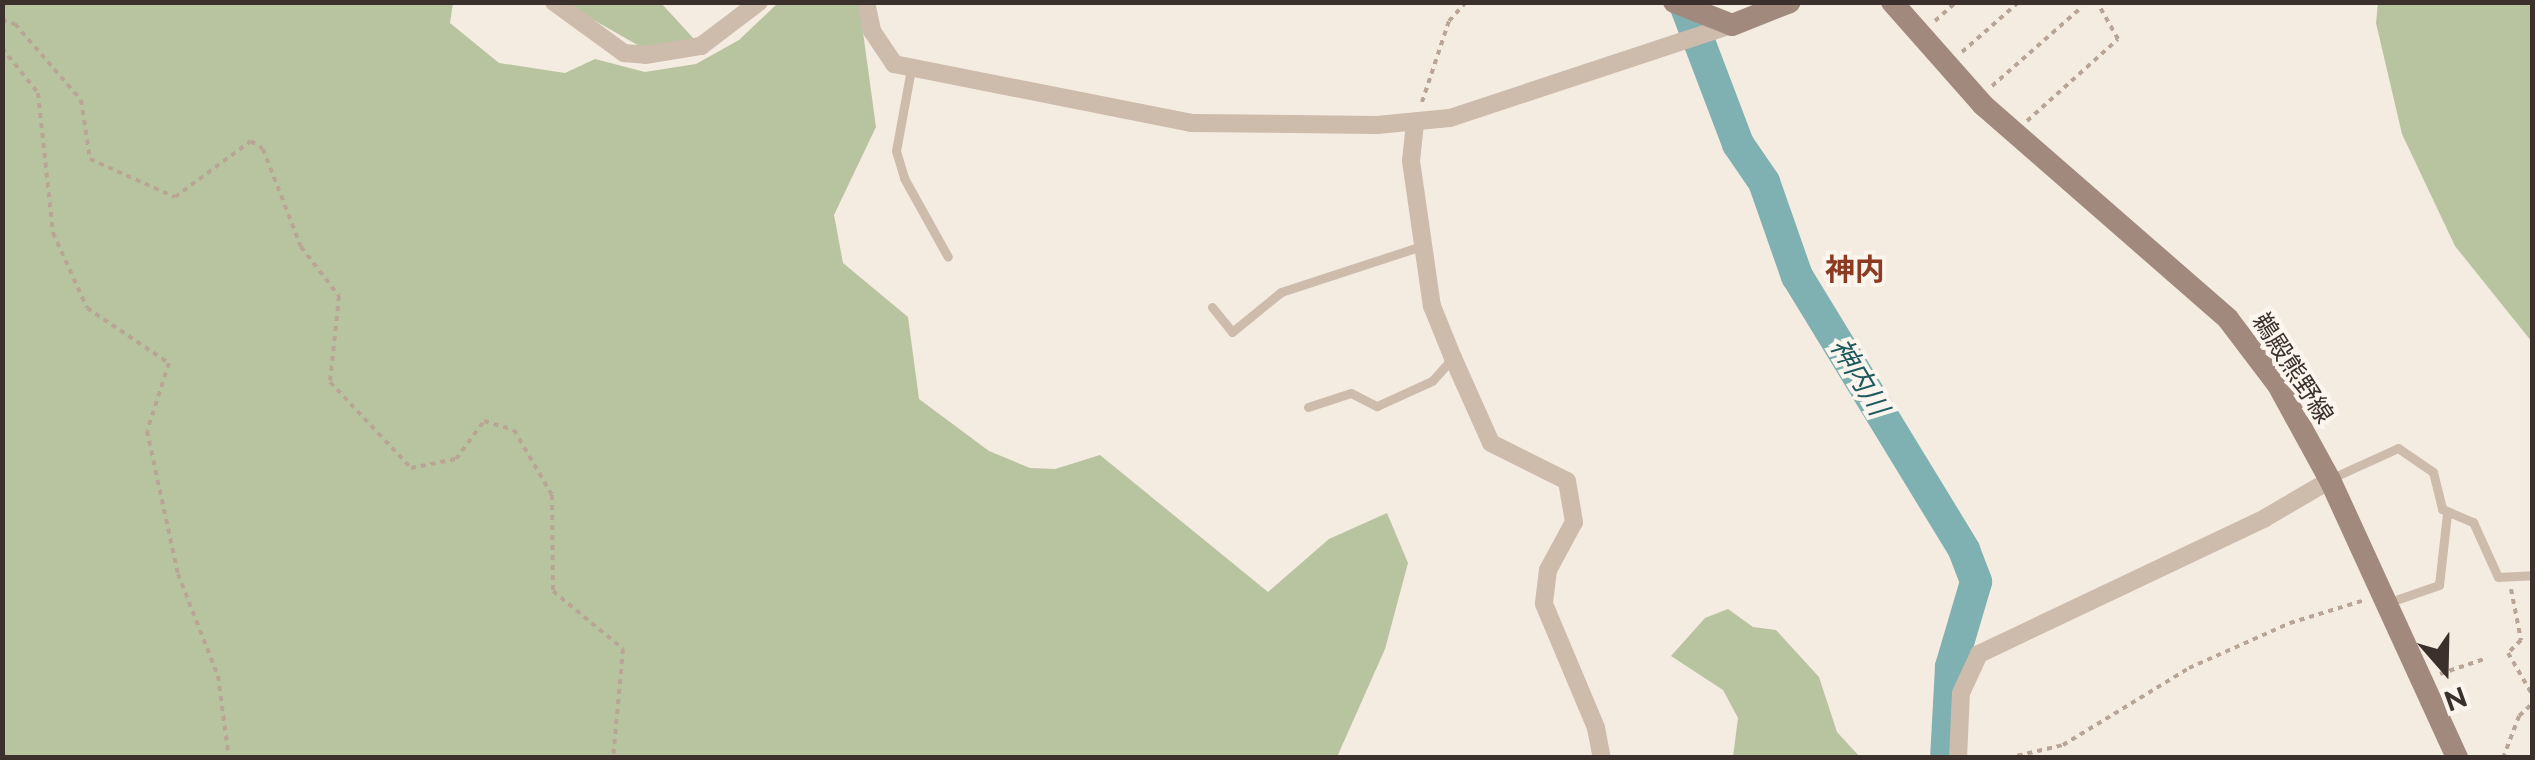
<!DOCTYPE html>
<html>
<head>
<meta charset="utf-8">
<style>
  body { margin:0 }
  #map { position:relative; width:2535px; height:760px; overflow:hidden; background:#f4ebe1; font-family:Raleway,"Noto Sans JP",sans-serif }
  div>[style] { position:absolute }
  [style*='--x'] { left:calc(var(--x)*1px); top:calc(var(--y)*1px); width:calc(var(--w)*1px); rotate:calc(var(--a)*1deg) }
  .green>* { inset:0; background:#b8c4a0 }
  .river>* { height:32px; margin:-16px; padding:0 16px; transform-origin:16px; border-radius:16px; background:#7fb0b2 }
  .path>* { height:4px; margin-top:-2px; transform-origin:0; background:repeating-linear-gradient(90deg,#b9a596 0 5px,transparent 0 10px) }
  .service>* { height:9px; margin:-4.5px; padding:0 4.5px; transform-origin:4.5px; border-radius:4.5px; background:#cdbbac }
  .minor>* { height:18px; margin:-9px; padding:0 9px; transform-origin:9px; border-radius:9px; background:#cdbbac }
  .secondary>* { height:22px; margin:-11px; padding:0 11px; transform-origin:11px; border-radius:11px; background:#a18a7d }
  span { translate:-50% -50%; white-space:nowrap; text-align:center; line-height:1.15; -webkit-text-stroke:8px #fbf5ee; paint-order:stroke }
  .street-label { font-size:25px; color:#3b302b }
  .water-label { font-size:28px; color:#1f5a5e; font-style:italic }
  .quarter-label { font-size:30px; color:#8c3b22; font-weight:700 }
  .frame { position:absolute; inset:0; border:5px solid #3b302b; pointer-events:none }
  .north { position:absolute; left:2395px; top:620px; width:100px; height:100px; -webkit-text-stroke:8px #fbf5ee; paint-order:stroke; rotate:160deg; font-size:28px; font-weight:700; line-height:40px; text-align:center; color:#3b302b }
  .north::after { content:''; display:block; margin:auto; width:35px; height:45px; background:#3b302b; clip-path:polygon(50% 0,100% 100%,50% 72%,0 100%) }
</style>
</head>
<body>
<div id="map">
  <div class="green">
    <i style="clip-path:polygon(2px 3px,453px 3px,450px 23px,499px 63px,565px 73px,595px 59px,645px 72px,696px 64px,739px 40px,778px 3px,859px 3px,876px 127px,834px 215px,843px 263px,908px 317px,919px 399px,989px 451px,1030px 468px,1055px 469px,1100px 455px,1268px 592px,1329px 539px,1387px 513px,1408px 563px,1385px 649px,1337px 757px,3px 757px)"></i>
    <i style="clip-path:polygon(564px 3px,661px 3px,695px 40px,648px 51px)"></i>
    <i style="clip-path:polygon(2378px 3px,2532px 3px,2532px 342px,2455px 246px,2402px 134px,2376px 23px)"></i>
    <i style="clip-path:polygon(1728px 609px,1753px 627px,1776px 630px,1819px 677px,1837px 732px,1860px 757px,1733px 757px,1738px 718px,1723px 690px,1671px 656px,1705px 618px)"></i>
  </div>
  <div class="river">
    <i style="--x:1686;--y:7;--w:147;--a:69.2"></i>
    <i style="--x:1738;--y:144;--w:46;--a:55.6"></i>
    <i style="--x:1764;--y:182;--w:100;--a:70.7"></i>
    <i style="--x:1797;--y:276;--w:321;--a:58.6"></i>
    <i style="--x:1964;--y:550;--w:34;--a:69"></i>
    <i style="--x:1976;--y:582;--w:89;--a:106.4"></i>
    <i style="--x:1951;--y:667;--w:91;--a:93.1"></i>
  </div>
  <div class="path">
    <i style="--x:2;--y:20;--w:14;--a:17"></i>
    <i style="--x:15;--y:24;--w:101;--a:49"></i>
    <i style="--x:81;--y:100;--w:60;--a:81.3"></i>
    <i style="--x:90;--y:159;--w:93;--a:24.1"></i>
    <i style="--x:175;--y:197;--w:94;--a:-36.4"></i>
    <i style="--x:251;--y:141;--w:14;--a:34"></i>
    <i style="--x:263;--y:149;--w:105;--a:68.8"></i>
    <i style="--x:301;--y:247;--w:62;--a:52.2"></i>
    <i style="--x:339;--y:296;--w:86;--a:96"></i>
    <i style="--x:330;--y:382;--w:118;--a:46.7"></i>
    <i style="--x:411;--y:468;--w:46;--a:-11.3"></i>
    <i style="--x:456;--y:459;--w:47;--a:-53.6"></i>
    <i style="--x:484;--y:421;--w:31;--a:17"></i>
    <i style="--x:514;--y:430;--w:75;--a:59.7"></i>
    <i style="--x:552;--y:495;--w:96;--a:89.4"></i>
    <i style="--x:553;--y:591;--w:91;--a:39.6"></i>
    <i style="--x:623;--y:649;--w:109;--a:95.2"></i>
    <i style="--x:1935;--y:21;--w:28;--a:-42"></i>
    <i style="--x:2;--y:48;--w:58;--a:51.3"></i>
    <i style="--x:38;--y:93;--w:141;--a:83.9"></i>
    <i style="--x:53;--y:233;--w:82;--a:65.6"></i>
    <i style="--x:87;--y:308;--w:99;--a:33.9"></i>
    <i style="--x:169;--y:363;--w:71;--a:107.9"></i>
    <i style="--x:147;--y:431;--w:146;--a:77.8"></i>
    <i style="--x:178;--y:574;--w:110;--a:68.6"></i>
    <i style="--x:218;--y:676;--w:83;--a:82.4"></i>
    <i style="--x:1962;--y:52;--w:76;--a:-41.3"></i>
    <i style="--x:1992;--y:86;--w:120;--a:-41.3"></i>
    <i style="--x:1422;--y:102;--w:85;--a:-71.6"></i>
    <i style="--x:1449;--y:21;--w:25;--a:-48"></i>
    <i style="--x:2027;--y:121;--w:122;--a:-42"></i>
    <i style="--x:2118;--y:39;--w:43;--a:-119.6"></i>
    <i style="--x:2511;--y:589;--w:52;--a:78.9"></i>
    <i style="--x:2521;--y:640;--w:18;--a:135"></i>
    <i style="--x:2508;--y:653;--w:48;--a:59.7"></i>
    <i style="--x:2440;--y:674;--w:50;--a:-18.8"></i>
    <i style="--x:2008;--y:758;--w:57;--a:-13.3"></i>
    <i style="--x:2063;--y:745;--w:148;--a:-31.4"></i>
    <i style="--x:2189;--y:668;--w:111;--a:-24"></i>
    <i style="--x:2290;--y:623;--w:78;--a:-17"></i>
    <i style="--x:2503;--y:758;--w:45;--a:-69.1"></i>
    <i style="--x:2519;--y:716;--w:18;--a:-43"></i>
  </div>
  <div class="service">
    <i style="--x:911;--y:69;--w:83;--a:100.4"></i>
    <i style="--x:896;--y:151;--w:28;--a:73"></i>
    <i style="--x:904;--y:178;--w:90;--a:60.9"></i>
    <i style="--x:1212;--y:307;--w:32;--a:51"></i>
    <i style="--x:1232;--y:332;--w:63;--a:-39.2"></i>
    <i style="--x:1281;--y:292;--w:151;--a:-18.1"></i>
    <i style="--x:1308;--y:407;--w:45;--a:-18"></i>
    <i style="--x:1351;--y:393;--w:29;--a:27"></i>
    <i style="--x:1377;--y:406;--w:60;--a:-24.4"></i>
    <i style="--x:1432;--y:381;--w:31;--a:-48"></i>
    <i style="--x:2332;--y:478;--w:72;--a:-24.4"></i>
    <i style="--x:2398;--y:448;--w:42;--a:34.4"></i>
    <i style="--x:2433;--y:472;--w:38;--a:76"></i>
    <i style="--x:2442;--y:509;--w:34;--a:23"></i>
    <i style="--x:2473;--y:522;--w:60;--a:65.6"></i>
    <i style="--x:2498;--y:577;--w:34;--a:-3"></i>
    <i style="--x:2387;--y:603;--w:55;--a:-19.1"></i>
    <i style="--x:2439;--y:585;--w:71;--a:-83.6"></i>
  </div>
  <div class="minor">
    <i style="--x:554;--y:2;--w:87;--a:36.1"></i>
    <i style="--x:624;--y:53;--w:21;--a:5"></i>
    <i style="--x:645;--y:55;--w:57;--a:-9.1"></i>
    <i style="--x:701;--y:46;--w:73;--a:-37.2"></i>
    <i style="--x:866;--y:2;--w:30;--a:78"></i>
    <i style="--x:872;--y:31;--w:40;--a:56"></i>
    <i style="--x:894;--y:64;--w:303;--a:11.2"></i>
    <i style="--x:1191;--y:123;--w:186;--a:0.6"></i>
    <i style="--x:1377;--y:125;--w:73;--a:-5.5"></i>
    <i style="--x:1450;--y:118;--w:297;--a:-18.3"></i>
    <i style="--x:1415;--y:123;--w:38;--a:96"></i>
    <i style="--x:1411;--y:161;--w:147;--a:81.8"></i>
    <i style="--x:1432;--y:306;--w:56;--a:68"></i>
    <i style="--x:1453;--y:358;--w:93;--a:65.9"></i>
    <i style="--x:1491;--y:443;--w:85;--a:26.6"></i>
    <i style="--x:1567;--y:481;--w:42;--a:80.3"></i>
    <i style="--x:1574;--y:522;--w:55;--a:118.4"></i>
    <i style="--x:1548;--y:570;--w:34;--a:97"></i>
    <i style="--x:1544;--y:604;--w:134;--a:67.2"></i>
    <i style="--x:1596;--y:728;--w:31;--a:79"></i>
    <i style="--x:1958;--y:758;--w:65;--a:-87.4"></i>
    <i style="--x:1961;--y:693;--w:43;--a:-65.2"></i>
    <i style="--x:1979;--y:654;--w:317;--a:-25.4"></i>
    <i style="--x:2265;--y:518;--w:75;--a:-30.3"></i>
  </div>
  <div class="secondary">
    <i style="--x:1674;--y:2;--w:62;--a:21.6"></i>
    <i style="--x:1732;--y:25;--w:62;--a:-21.6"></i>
    <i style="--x:1892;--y:2;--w:137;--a:48.5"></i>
    <i style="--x:1983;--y:105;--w:325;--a:41.1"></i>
    <i style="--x:2228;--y:319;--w:83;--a:52.9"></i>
    <i style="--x:2278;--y:385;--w:108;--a:61.3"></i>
    <i style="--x:2330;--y:480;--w:306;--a:65.4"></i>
  </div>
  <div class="street-label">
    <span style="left:2293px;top:368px;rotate:57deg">鵜殿熊野線</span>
  </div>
  <div class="water-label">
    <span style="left:1859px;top:377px;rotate:59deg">神内川</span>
  </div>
  <div class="quarter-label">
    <span style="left:1855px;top:270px">神内</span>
  </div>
  <div class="frame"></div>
  <div class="north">N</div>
</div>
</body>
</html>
